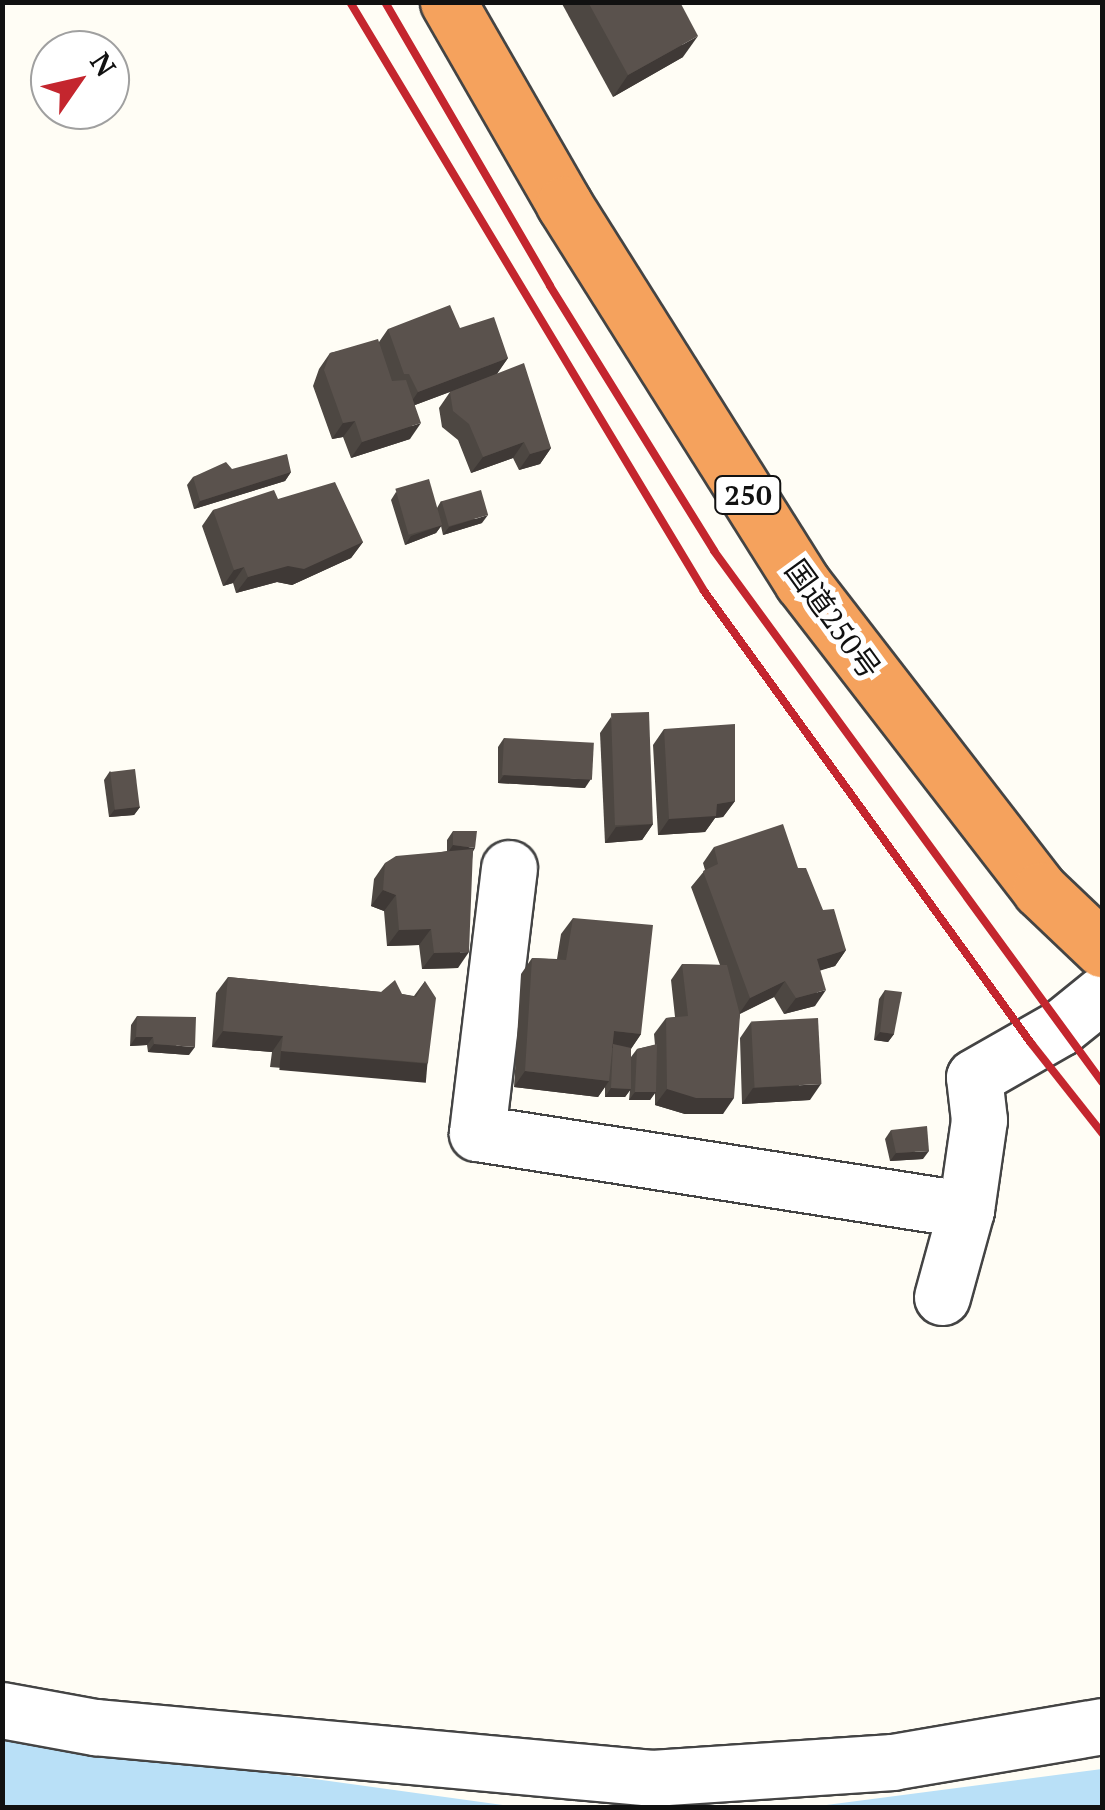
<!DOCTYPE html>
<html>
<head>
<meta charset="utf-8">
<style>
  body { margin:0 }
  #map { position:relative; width:1105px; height:1810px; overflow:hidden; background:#fffdf5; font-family:"PT Serif","Noto Sans JP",serif }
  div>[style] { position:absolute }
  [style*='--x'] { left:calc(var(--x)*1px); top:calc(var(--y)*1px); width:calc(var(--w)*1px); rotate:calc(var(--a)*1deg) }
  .water>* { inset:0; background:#b9e0f7 }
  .roads { filter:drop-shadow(2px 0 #444) drop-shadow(-2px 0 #444) drop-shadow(0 2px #444) drop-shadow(0 -2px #444) }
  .minor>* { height:55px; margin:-27.5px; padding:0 27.5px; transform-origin:27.5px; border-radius:27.5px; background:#fff }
  .highway>* { height:55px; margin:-27.5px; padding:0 27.5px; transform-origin:27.5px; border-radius:27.5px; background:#f5a25d }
  .rail>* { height:8px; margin:-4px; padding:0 4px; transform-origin:4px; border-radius:4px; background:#c4262e }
  .wall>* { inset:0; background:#4d4742 }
  .shaded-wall>* { inset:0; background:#3f3936; transform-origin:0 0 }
  .building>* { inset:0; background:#5a524d; transform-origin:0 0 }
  span { translate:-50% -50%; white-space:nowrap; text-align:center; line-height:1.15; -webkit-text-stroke:10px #fff; paint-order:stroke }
  .shield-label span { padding:2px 8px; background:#fff; border:2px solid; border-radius:8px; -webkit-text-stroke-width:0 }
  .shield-label { font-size:28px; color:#111; font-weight:700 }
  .street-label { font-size:30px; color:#111 }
  .frame { position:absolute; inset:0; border:5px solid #111; pointer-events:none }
  .north { position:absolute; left:30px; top:30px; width:100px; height:100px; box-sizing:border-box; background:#fff; border:2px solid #a0a0a0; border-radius:50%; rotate:56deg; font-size:28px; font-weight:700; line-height:40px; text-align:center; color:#111 }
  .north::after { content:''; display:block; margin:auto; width:35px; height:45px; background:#c4262e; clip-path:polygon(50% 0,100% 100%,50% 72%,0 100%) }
</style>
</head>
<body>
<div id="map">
  <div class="water">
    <i style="clip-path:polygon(3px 1739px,271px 1773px,518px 1807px,3px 1808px)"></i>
    <i style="clip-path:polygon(1102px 1769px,1102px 1807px,811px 1807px)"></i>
  </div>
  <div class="roads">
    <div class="minor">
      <i style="--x:509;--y:868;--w:267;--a:96.9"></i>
      <i style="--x:477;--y:1133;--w:495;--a:8.9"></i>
      <i style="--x:942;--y:1297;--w:90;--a:-74.6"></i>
      <i style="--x:966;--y:1210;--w:91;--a:-81.8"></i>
      <i style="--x:979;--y:1120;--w:43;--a:-96.6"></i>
      <i style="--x:974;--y:1077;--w:99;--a:-29.7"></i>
      <i style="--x:1060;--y:1028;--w:54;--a:-39"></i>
      <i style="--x:2;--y:1710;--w:95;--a:10.4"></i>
      <i style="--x:95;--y:1727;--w:559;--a:5.23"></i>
      <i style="--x:652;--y:1778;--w:241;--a:-3.8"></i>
      <i style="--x:892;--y:1762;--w:213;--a:-9.7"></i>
    </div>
    <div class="highway">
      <i style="--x:448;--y:2;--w:233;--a:60.1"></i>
      <i style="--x:564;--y:204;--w:447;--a:57.8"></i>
      <i style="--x:802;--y:582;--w:389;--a:52.3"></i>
      <i style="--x:1040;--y:890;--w:86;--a:43.6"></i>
    </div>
  </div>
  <div class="rail">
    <i style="--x:350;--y:2;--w:687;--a:58.99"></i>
    <i style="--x:704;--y:591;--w:558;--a:54.12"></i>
    <i style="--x:1031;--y:1043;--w:115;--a:51.7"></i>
    <i style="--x:385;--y:2;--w:328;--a:59.8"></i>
    <i style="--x:550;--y:286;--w:312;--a:58.2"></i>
    <i style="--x:714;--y:551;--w:658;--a:53.84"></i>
  </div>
  <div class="wall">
    <i style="clip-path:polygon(561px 2px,680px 2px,683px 57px,613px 97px)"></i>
    <i style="clip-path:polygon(460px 328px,508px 358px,497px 373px,551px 448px,540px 464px,519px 470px,513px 458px,471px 473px,458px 440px,442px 427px,439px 408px,450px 392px,458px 389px,415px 405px,410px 439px,351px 458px,343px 437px,332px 439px,313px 386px,319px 369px,330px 353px,379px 342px,388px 329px)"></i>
    <i style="clip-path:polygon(232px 469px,291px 472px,285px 481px,194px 509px,187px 485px,193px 477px)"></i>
    <i style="clip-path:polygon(396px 492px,437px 508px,441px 501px,482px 523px,443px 535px,441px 526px,436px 533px,405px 545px,391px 500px)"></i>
    <i style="clip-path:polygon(278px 499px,363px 542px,351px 558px,292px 585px,277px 582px,236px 593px,233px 583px,223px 586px,202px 526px,213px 510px)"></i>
    <i style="clip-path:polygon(611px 717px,653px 824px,642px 840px,605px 843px,600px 733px)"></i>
    <i style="clip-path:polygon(664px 729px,735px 801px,723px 817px,715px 818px,705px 832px,658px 835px,653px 745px)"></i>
    <i style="clip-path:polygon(504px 738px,585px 788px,498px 783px,498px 747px)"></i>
    <i style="clip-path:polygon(110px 771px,140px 807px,134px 815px,109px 817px,104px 780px)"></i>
    <i style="clip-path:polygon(453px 831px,473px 852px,458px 968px,422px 969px,419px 945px,387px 946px,384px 911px,371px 906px,374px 879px,385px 863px,447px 851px,447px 840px)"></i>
    <i style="clip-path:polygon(714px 847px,798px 868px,846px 950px,835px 966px,820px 970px,815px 1006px,784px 1014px,774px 997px,740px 1014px,723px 1114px,685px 1114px,655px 1105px,655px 1092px,650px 1100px,629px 1100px,630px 1090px,625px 1097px,605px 1097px,605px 1087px,598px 1097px,514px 1087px,521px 974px,532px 958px,557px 959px,561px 934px,573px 918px,641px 1034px,631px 1049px,631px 1057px,637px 1049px,655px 1045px,654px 1034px,666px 1018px,675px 1017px,671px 980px,682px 964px,720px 965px,691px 887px,705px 870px,703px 863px)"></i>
    <i style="clip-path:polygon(228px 977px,402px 994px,414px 996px,425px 981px,428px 1063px,417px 1079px,270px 1067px,272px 1052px,212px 1047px,216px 993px)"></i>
    <i style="clip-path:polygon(885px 990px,894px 1034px,888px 1042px,874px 1040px,879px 999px)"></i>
    <i style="clip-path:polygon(137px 1016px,189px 1055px,148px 1052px,147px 1045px,130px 1046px,131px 1025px)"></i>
    <i style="clip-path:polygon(751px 1022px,810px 1100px,742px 1104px,740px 1038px)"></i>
    <i style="clip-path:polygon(891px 1130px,923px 1159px,890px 1161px,885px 1139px)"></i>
  </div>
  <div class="shaded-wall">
    <i style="clip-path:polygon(698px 36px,683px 57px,613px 97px,628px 75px)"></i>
    <i style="clip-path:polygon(508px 358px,497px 374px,407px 408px,418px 392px)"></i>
    <i style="clip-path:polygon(355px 421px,343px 437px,332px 439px,343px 423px)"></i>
    <i style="clip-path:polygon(421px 423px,410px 439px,351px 458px,362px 442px)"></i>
    <i style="clip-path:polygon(524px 442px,513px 458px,471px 473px,483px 457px)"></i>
    <i style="clip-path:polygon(551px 448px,540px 464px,519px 470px,530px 454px)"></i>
    <i style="clip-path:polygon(291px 472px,285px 481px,194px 509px,200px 501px)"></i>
    <i style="clip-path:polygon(488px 515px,482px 523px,443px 535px,449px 527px)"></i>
    <i style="clip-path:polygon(442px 525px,436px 533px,405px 545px,411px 536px)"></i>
    <i style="clip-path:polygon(363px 542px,351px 558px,292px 585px,277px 582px,236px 593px,248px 577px)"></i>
    <i style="clip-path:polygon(244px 567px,233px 583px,223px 586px,234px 570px)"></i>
    <i style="clip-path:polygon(504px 775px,591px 779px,585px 788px,498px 783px)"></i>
    <i style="clip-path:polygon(735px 801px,723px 817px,715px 818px,705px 832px,658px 835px,669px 819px,717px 804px)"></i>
    <i style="clip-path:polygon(140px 807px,134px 815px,109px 817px,115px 809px)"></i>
    <i style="clip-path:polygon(653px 824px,642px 840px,605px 843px,616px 827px)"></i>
    <i style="clip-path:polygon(453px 845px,475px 848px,470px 857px,447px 854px)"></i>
    <i style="clip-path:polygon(383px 890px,396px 895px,384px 911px,371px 906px)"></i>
    <i style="clip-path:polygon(431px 929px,419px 945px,387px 946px,399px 930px)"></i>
    <i style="clip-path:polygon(846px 950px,835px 966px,806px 975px,817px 959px)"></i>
    <i style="clip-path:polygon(469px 952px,458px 968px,422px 969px,434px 953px)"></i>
    <i style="clip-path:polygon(785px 981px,774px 997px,739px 1014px,750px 998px)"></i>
    <i style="clip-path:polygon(826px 990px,815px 1006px,784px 1014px,796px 998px)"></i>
    <i style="clip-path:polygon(223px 1031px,283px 1036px,272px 1052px,212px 1047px)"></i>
    <i style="clip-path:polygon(614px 1031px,641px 1034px,630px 1050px,612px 1048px)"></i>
    <i style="clip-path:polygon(880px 1032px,894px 1034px,888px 1042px,874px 1040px)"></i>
    <i style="clip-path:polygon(136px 1037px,153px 1037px,147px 1045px,130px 1046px)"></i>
    <i style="clip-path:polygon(154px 1044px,195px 1047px,189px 1055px,148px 1052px)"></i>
    <i style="left:281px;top:1051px;width:147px;height:19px;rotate:5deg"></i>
    <i style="clip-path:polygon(525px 1071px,609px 1081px,598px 1097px,514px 1087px)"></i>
    <i style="clip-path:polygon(821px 1084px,810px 1100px,742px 1104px,753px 1088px)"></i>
    <i style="clip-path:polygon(611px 1088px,631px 1089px,625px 1097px,605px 1097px)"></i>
    <i style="clip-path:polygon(667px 1089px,734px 1098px,723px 1114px,685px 1114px,655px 1105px)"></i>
    <i style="clip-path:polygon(635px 1092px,656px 1092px,650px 1100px,629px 1100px)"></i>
    <i style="clip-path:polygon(929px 1151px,923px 1159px,890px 1161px,896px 1153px)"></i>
  </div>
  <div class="building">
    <i style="clip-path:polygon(588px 2px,680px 2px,698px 36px,628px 75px)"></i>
    <i style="clip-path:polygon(450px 305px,460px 328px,494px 317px,508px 358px,418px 392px,409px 374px,404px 374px,388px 329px)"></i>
    <i style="clip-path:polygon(378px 339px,392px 381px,406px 380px,421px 423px,362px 442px,355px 421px,343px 423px,324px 370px,330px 353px)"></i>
    <i style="clip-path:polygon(524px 363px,551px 448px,530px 454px,524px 442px,483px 457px,469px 424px,453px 411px,450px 392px)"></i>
    <i style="clip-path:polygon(287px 454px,291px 472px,200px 501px,193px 477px,226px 462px,232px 469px)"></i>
    <i style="left:429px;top:479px;width:48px;height:35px;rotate:74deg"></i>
    <i style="clip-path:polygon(335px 482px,363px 542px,304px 569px,288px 566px,248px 577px,244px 567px,234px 570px,213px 510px,274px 490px,278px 499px)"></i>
    <i style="left:481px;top:490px;width:26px;height:41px;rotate:74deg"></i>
    <i style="left:649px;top:712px;width:112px;height:38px;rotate:88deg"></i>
    <i style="clip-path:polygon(735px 724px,735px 801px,717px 804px,716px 816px,669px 819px,664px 729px)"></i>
    <i style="left:504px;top:738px;width:90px;height:37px;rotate:3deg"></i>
    <i style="left:135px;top:769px;width:38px;height:25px;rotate:83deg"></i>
    <i style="clip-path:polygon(783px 824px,798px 868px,806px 868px,823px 910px,834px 909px,846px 950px,817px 959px,826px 990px,796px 998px,785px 981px,750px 998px,703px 871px,718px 864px,714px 847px)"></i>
    <i style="clip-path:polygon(453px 831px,477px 831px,475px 848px,453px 845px)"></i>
    <i style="clip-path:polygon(473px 849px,469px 952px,434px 953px,431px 929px,399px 930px,396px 895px,383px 890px,385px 863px,396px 856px)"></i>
    <i style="clip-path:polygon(573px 918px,653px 925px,641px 1034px,614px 1031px,609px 1081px,525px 1071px,532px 958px,566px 960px)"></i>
    <i style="clip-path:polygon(682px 964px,727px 965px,740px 1015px,734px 1098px,696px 1098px,667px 1089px,666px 1018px,688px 1016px)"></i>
    <i style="clip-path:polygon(228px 977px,381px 992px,395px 980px,402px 994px,416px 997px,425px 981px,436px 998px,428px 1063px,281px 1051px,283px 1036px,223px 1031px)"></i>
    <i style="clip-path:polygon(885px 990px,902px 992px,894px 1034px,880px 1032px)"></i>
    <i style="clip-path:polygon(137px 1016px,196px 1017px,195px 1047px,154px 1044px,153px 1037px,136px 1037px)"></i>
    <i style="left:818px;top:1018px;width:66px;height:67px;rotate:87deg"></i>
    <i style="clip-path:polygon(613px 1044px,631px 1048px,631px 1089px,611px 1088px)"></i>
    <i style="clip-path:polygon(657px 1044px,656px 1092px,635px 1092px,637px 1049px)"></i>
    <i style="clip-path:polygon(927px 1126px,929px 1151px,896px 1153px,891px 1130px)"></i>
  </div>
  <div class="shield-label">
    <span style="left:748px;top:495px">250</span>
  </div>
  <div class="street-label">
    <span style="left:833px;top:619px;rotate:54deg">国道250号</span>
  </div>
  <div class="frame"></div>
  <div class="north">N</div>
</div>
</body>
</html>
